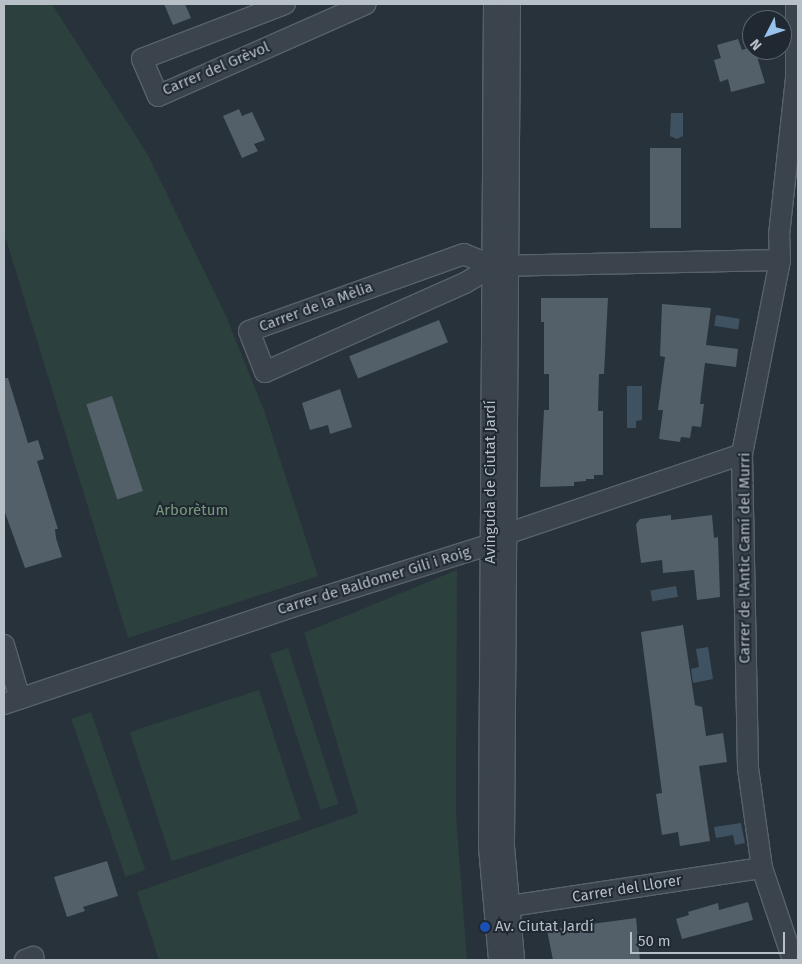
<!DOCTYPE html>
<html>
<head>
<meta charset="utf-8">
<style>
  body { margin:0 }
  #map { position:relative; width:802px; height:964px; overflow:hidden; background:#27323b; font-family:"Fira Sans",sans-serif }
  div>[style] { position:absolute }
  [style*='--x'] { left:calc(var(--x)*1px); top:calc(var(--y)*1px); width:calc(var(--w)*1px); rotate:calc(var(--a)*1deg) }
  .green>* { inset:0; background:#2c403e; transform-origin:0 0 }
  .water>* { inset:0; background:#3f5262; transform-origin:0 0 }
  .building>* { inset:0; background:#535f69; transform-origin:0 0 }
  .roads { filter:drop-shadow(1px 0 #59626a) drop-shadow(-1px 0 #59626a) drop-shadow(0 1px #59626a) drop-shadow(0 -1px #59626a) }
  .minor>* { height:20px; margin:-10px; padding:0 10px; transform-origin:10px; border-radius:10px; background:#3b444c }
  .dots>* { width:14px; height:14px; translate:-50% -50%; box-sizing:border-box; border:2px solid #202931; border-radius:50% }
  span { translate:-50% -50%; white-space:nowrap; text-align:center; line-height:1.15; -webkit-text-stroke:4px #202931; paint-order:stroke }
  .street-label { font-size:15px; color:#b7bfc7 }
  .park-label { font-size:15px; color:#789a7c }
  .poi-label { font-size:15px; color:#b7bfc7 }
  .left { translate:0 -50%; text-align:left }
  .frame { position:absolute; inset:0; border:5px solid #b7bfc7; pointer-events:none }
  .north { position:absolute; left:742px; top:10px; width:50px; height:50px; box-sizing:border-box; background:#202931; border:1px solid #5c656d; border-radius:50%; rotate:229deg; font-size:14px; font-weight:700; line-height:20px; text-align:center; color:#b7bfc7 }
  .north::after { content:''; display:block; margin:auto; width:18px; height:22px; background:#97c2eb; clip-path:polygon(50% 0,100% 100%,50% 72%,0 100%) }
  .scale { position:absolute; left:630px; top:932px; width:155px; height:22px; box-sizing:border-box; border:2px solid #b7bfc7; border-top:0; padding-left:6px; font-size:15px; line-height:18px; white-space:nowrap; color:#b7bfc7; -webkit-text-stroke:4px #202931; paint-order:stroke }
</style>
</head>
<body>
<div id="map">
  <div class="green">
    <i style="clip-path:polygon(4px 4px,52px 4px,148px 155px,226px 316px,265px 413px,318px 576px,128px 638px,6px 239px,4px 239px)"></i>
    <i style="clip-path:polygon(457px 570px,456px 814px,467px 960px,159px 960px,137px 892px,358px 813px,304px 633px)"></i>
    <i style="left:288px;top:648px;width:164px;height:19px;rotate:72deg"></i>
    <i style="left:259px;top:690px;width:136px;height:136px;rotate:72deg"></i>
    <i style="left:91px;top:712px;width:167px;height:21px;rotate:71deg"></i>
  </div>
  <div class="water">
    <i style="clip-path:polygon(671px 113px,683px 113px,683px 136px,677px 139px,670px 136px)"></i>
    <i style="left:716px;top:315px;width:24px;height:11px;rotate:9deg"></i>
    <i style="clip-path:polygon(627px 386px,642px 386px,642px 420px,636px 421px,636px 428px,627px 428px)"></i>
    <i style="left:676px;top:586px;width:11px;height:26px;rotate:80deg"></i>
    <i style="clip-path:polygon(708px 647px,713px 679px,693px 683px,691px 669px,699px 667px,696px 649px)"></i>
    <i style="clip-path:polygon(741px 823px,745px 843px,735px 845px,733px 835px,716px 838px,714px 827px)"></i>
  </div>
  <div class="building">
    <i style="clip-path:polygon(164px 4px,185px 4px,191px 18px,173px 25px)"></i>
    <i style="clip-path:polygon(738px 39px,742px 50px,752px 47px,755px 50px,765px 83px,731px 92px,728px 79px,720px 82px,714px 60px,721px 58px,717px 45px)"></i>
    <i style="clip-path:polygon(239px 109px,242px 116px,252px 112px,265px 140px,254px 144px,258px 151px,242px 158px,223px 116px)"></i>
    <i style="left:650px;top:148px;width:31px;height:80px"></i>
    <i style="clip-path:polygon(541px 298px,608px 298px,604px 374px,599px 374px,598px 411px,603px 411px,603px 475px,594px 475px,594px 479px,586px 479px,586px 481px,574px 482px,574px 486px,540px 487px,544px 410px,549px 410px,549px 374px,544px 374px,544px 322px,541px 322px)"></i>
    <i style="clip-path:polygon(662px 304px,711px 308px,706px 345px,738px 349px,736px 367px,705px 363px,700px 404px,704px 404px,701px 427px,692px 426px,690px 438px,681px 437px,680px 442px,659px 439px,663px 410px,658px 410px,665px 357px,660px 356px)"></i>
    <i style="left:439px;top:320px;width:24px;height:97px;rotate:68deg"></i>
    <i style="clip-path:polygon(4px 378px,8px 378px,28px 443px,38px 440px,44px 459px,37px 461px,58px 529px,55px 529px,56px 538px,62px 557px,25px 568px,4px 510px)"></i>
    <i style="clip-path:polygon(340px 389px,352px 427px,330px 434px,328px 425px,310px 430px,302px 403px)"></i>
    <i style="left:112px;top:396px;width:100px;height:27px;rotate:72deg"></i>
    <i style="clip-path:polygon(671px 515px,671px 520px,712px 515px,714px 538px,718px 537px,720px 597px,697px 600px,694px 570px,663px 573px,662px 560px,641px 563px,636px 524px,640px 519px)"></i>
    <i style="clip-path:polygon(683px 625px,695px 705px,702px 707px,706px 736px,723px 733px,727px 762px,699px 766px,710px 841px,680px 846px,678px 832px,662px 835px,656px 794px,662px 793px,641px 632px)"></i>
    <i style="clip-path:polygon(107px 861px,118px 896px,83px 907px,85px 911px,67px 917px,54px 877px)"></i>
    <i style="clip-path:polygon(748px 902px,753px 920px,682px 939px,676px 919px,689px 915px,688px 912px,718px 903px,719px 910px)"></i>
    <i style="clip-path:polygon(636px 918px,640px 960px,553px 960px,547px 930px)"></i>
  </div>
  <div class="roads">
    <div class="minor">
      <i style="--x:285;--y:4;--w:153;--a:159"></i>
      <i style="--x:142;--y:59;--w:40;--a:66.6"></i>
      <i style="--x:158;--y:96;--w:227;--a:-23.9"></i>
      <i style="--x:494;--y:4;--w:843;--a:90.34"></i>
      <i style="--x:489;--y:847;--w:113;--a:84.9"></i>
      <i style="--x:510;--y:4;--w:843;--a:90.41"></i>
      <i style="--x:504;--y:847;--w:113;--a:84.9"></i>
      <i style="--x:493;--y:266;--w:31;--a:-158"></i>
      <i style="--x:464;--y:254;--w:228;--a:160.3"></i>
      <i style="--x:249;--y:331;--w:44;--a:68.7"></i>
      <i style="--x:265;--y:372;--w:219;--a:-24"></i>
      <i style="--x:465;--y:283;--w:33;--a:-31"></i>
      <i style="--x:493;--y:266;--w:287;--a:-1.2"></i>
      <i style="--x:4;--y:645;--w:56;--a:73.5"></i>
      <i style="--x:4;--y:704;--w:310;--a:-18.6"></i>
      <i style="--x:298;--y:605;--w:202;--a:-17.5"></i>
      <i style="--x:491;--y:544;--w:18;--a:-34"></i>
      <i style="--x:506;--y:534;--w:249;--a:-18.7"></i>
      <i style="--x:497;--y:908;--w:268;--a:-8.6"></i>
      <i style="--x:25;--y:960;--w:9;--a:-21"></i>
      <i style="--x:793;--y:960;--w:97;--a:-108.6"></i>
      <i style="--x:762;--y:868;--w:101;--a:-98"></i>
      <i style="--x:748;--y:768;--w:314;--a:-91.1"></i>
      <i style="--x:742;--y:454;--w:198;--a:-78.9"></i>
      <i style="--x:780;--y:260;--w:25;--a:-92"></i>
      <i style="--x:779;--y:235;--w:158;--a:-83.8"></i>
      <i style="--x:796;--y:78;--w:74;--a:-90"></i>
    </div>
  </div>
  <div class="dots">
    <i style="left:485px;top:927px;background:#1a4fb4"></i>
  </div>
  <div class="street-label">
    <span style="left:216px;top:69px;rotate:-23deg">Carrer del Grèvol</span>
    <span style="left:316px;top:307px;rotate:-20deg">Carrer de la Mèlia</span>
    <span style="left:491px;top:482px;rotate:-90deg">Avinguda de Ciutat Jardí</span>
    <span style="left:745px;top:558px;rotate:-90deg">Carrer de l'Antic Camí del Murri</span>
    <span style="left:374px;top:581px;rotate:-17deg">Carrer de Baldomer Gili i Roig</span>
    <span style="left:627px;top:889px;rotate:-9deg">Carrer del Llorer</span>
  </div>
  <div class="park-label">
    <span style="left:192px;top:511px">Arborètum</span>
  </div>
  <div class="poi-label">
    <span class="left" style="left:495px;top:927px">Av. Ciutat Jardí</span>
  </div>
  <div class="frame"></div>
  <div class="north">N</div>
  <div class="scale">50 m</div>
</div>
</body>
</html>
